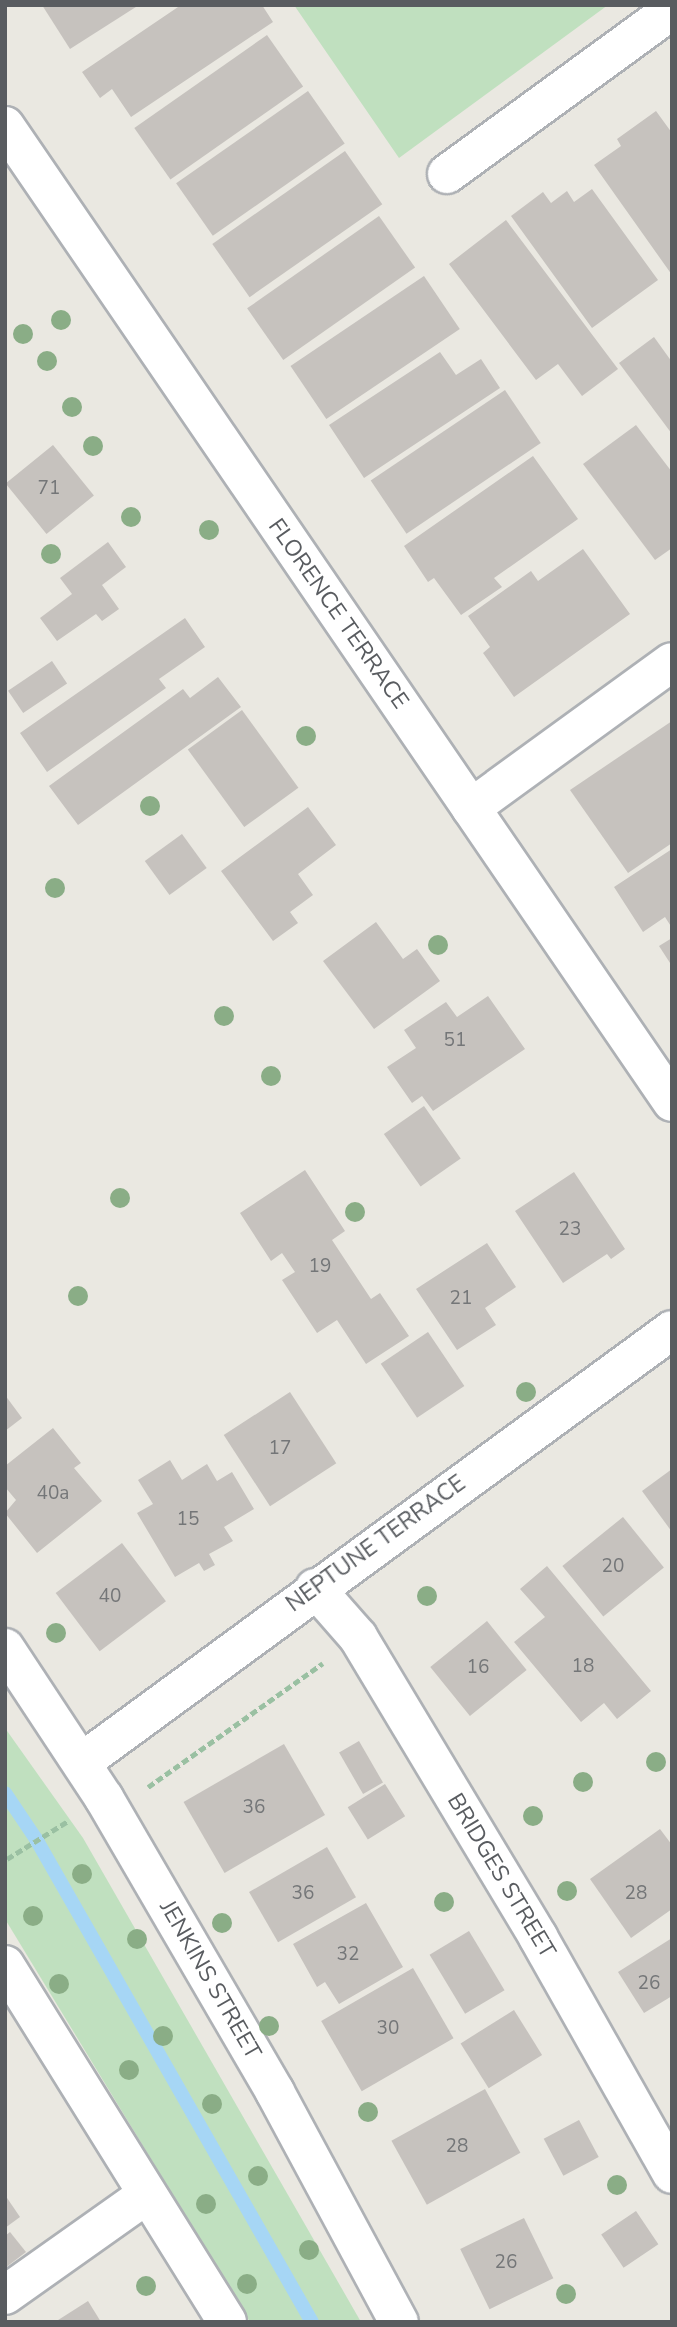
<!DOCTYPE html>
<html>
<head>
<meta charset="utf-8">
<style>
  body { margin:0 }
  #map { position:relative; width:677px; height:2327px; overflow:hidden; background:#eae8e1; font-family:"Nunito Sans",sans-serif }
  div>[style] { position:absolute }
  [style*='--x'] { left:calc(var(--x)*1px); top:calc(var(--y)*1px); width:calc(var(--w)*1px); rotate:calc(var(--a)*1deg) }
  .green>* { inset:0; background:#c0e0bf }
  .stream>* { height:14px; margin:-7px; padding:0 7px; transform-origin:7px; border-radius:7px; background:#a6d6f5 }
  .building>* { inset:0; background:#c6c2be; transform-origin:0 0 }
  .path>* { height:4.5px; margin-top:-2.25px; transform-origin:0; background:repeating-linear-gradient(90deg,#9ac0a2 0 7px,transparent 0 10.5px) }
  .roads { filter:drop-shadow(2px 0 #aeb1b5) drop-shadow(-2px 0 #aeb1b5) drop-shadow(0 2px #aeb1b5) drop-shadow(0 -2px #aeb1b5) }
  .minor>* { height:38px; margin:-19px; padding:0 19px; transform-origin:19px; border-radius:19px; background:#fff }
  .trees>* { width:20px; height:20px; margin:-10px; border-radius:50%; background:#8aad86 }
  span { translate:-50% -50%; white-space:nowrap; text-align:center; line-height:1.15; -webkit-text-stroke:6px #fff; paint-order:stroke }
  .number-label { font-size:19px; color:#747678 }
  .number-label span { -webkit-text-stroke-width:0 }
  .street-label { font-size:23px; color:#595c60 }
  .frame { position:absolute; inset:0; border:7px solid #595c60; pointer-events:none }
</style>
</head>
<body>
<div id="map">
  <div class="green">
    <i style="clip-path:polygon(294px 5px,608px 5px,399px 158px)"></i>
    <i style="clip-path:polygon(5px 1728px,83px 1838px,361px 2322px,250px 2322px,5px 1919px)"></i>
  </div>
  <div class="stream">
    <i style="--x:5;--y:1793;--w:55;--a:56"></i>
    <i style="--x:36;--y:1839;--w:556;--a:60.26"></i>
  </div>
  <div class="building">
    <i style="clip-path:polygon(42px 5px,139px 5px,70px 49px)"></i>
    <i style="clip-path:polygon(181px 5px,262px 5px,273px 22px,131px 117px,112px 89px,100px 98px,82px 72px)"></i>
    <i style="left:267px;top:35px;width:63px;height:162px;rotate:55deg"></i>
    <i style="left:308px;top:91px;width:64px;height:161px;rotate:55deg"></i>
    <i style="clip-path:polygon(656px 111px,672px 133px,672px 275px,594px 165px,621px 146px,617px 139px)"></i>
    <i style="left:345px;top:151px;width:65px;height:162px;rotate:55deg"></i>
    <i style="clip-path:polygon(592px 189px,658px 280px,592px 328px,511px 216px,543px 192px,551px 203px,567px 191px,574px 202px)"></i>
    <i style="left:379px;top:216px;width:63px;height:161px;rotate:55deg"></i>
    <i style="clip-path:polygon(506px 220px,618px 369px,582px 396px,558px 364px,536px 380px,449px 264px)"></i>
    <i style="left:424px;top:276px;width:64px;height:161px;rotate:56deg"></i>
    <i style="clip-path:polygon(654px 337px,672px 362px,672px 434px,619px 363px)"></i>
    <i style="clip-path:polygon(440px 352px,456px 375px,481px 359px,500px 388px,364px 478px,329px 425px)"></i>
    <i style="left:505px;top:390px;width:64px;height:162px;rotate:56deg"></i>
    <i style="clip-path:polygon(636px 425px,672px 472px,672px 548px,655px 560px,583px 464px)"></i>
    <i style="left:53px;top:445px;width:65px;height:61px;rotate:51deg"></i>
    <i style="clip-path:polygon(533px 456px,578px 519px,494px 578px,502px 587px,461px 615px,434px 578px,428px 582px,404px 546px)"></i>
    <i style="clip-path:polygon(108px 542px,126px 567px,102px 585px,119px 609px,102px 621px,96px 614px,57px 641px,40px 618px,72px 594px,60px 578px)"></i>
    <i style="clip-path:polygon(583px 549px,630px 614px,514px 697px,483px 653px,490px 647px,468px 616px,531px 571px,538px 581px)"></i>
    <i style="clip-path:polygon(185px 618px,205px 647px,159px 679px,166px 688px,47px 772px,20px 733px)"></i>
    <i style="left:52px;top:661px;width:27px;height:53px;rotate:56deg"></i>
    <i style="clip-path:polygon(218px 677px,241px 707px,78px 825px,49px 786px,183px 689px,190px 698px)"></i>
    <i style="left:242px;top:710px;width:96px;height:67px;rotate:54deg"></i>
    <i style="clip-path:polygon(672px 721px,672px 843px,628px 873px,570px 790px)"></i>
    <i style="clip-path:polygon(308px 807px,336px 845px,298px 874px,313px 895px,290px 912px,298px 923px,273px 941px,221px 871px)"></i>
    <i style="left:182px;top:834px;width:42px;height:46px;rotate:54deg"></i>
    <i style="clip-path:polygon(672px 849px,672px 928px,665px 917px,643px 932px,614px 887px)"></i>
    <i style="clip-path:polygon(376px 922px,403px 959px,417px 949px,440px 981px,374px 1029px,323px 961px)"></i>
    <i style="clip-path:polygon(672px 938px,672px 966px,659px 946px)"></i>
    <i style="clip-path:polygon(488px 996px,525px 1049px,433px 1111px,422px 1096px,412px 1103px,387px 1067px,416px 1048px,404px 1030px,446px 1002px,457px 1017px)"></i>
    <i style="left:424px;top:1106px;width:64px;height:49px;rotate:55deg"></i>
    <i style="clip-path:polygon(305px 1170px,345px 1231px,332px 1240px,371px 1299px,380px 1293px,409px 1336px,366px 1364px,337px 1320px,317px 1333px,282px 1280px,295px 1272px,282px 1253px,271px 1261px,240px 1213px)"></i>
    <i style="clip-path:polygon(574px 1172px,625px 1249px,611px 1259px,607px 1254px,563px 1283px,515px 1211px)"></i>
    <i style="clip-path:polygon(487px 1243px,516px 1287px,485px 1308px,496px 1325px,457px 1350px,416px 1289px)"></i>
    <i style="left:428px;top:1332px;width:65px;height:57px;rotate:56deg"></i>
    <i style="left:290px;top:1392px;width:85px;height:79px;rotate:57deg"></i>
    <i style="clip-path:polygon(5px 1395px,22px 1418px,5px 1431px)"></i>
    <i style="clip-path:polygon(53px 1428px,81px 1463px,74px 1468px,102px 1501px,37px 1553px,5px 1513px,16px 1500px,5px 1487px,5px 1466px)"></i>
    <i style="clip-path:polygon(170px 1460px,182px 1480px,207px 1464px,217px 1481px,232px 1472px,254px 1509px,224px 1527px,233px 1541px,209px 1554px,215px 1565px,204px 1571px,199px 1563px,175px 1577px,137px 1513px,153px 1504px,138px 1480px)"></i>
    <i style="clip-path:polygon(672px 1469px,672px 1532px,642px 1491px)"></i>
    <i style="left:623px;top:1517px;width:65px;height:78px;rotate:51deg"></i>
    <i style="left:122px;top:1543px;width:73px;height:83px;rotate:53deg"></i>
    <i style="clip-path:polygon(547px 1566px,651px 1691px,617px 1719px,604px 1703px,581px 1722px,514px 1642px,545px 1617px,520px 1589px)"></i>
    <i style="left:487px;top:1621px;width:63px;height:73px;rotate:51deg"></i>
    <i style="left:359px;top:1741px;width:48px;height:23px;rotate:60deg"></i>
    <i style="left:284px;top:1744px;width:82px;height:116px;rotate:60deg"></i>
    <i style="left:385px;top:1784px;width:38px;height:44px;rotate:58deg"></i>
    <i style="clip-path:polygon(660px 1829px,672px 1845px,672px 1909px,631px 1938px,590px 1879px)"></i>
    <i style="left:327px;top:1847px;width:58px;height:90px;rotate:60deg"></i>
    <i style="clip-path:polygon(366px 1903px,403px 1967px,339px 2004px,325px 1982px,317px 1987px,293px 1944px)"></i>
    <i style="left:469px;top:1931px;width:69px;height:46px;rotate:59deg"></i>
    <i style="clip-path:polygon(672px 1938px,672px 1996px,644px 2013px,618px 1972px)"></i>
    <i style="left:413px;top:1968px;width:81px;height:106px;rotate:60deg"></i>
    <i style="left:514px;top:2010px;width:53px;height:63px;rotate:58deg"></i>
    <i style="left:485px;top:2089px;width:73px;height:107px;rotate:61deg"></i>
    <i style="left:579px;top:2120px;width:42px;height:40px;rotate:62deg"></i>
    <i style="clip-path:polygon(5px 2195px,20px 2217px,5px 2228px)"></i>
    <i style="left:636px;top:2211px;width:40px;height:42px;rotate:56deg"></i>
    <i style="left:524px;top:2218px;width:67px;height:71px;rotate:64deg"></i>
    <i style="clip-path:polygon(10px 2232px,26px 2252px,5px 2268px,5px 2236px)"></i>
    <i style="clip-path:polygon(88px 2301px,101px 2322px,55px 2322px)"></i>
  </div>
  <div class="path">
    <i style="--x:148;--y:1787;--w:214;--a:-35.3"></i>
    <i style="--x:7;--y:1859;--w:72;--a:-31.9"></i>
  </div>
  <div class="roads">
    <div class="minor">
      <i style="--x:5;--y:126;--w:1182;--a:55.65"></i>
      <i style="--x:447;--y:174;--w:278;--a:-36.1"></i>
      <i style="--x:471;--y:808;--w:248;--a:-36"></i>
      <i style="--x:315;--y:1588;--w:65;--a:48.7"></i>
      <i style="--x:358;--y:1637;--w:350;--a:59"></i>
      <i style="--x:538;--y:1937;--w:272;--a:60.5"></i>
      <i style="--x:5;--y:1648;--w:180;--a:56.6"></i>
      <i style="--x:104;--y:1798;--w:340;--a:59.8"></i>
      <i style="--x:275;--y:2092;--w:261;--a:61.7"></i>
      <i style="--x:82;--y:1762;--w:731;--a:-36.21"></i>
      <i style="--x:5;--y:1965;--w:420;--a:58.1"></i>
      <i style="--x:5;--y:2295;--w:173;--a:-35.3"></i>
    </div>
  </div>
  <div class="trees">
    <i style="left:61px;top:320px"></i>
    <i style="left:23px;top:334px"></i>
    <i style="left:47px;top:361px"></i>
    <i style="left:72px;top:407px"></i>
    <i style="left:93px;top:446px"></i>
    <i style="left:131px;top:517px"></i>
    <i style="left:209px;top:530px"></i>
    <i style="left:51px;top:554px"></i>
    <i style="left:306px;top:736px"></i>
    <i style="left:150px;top:806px"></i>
    <i style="left:55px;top:888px"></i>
    <i style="left:438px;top:945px"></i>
    <i style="left:224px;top:1016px"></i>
    <i style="left:271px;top:1076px"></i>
    <i style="left:120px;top:1198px"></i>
    <i style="left:355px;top:1212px"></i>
    <i style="left:78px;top:1296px"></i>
    <i style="left:526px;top:1392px"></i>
    <i style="left:427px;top:1596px"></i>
    <i style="left:56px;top:1633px"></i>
    <i style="left:656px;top:1762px"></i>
    <i style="left:583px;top:1782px"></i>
    <i style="left:533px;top:1816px"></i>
    <i style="left:82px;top:1874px"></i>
    <i style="left:567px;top:1891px"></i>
    <i style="left:444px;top:1902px"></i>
    <i style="left:33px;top:1916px"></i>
    <i style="left:222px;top:1923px"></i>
    <i style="left:137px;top:1939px"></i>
    <i style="left:59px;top:1984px"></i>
    <i style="left:269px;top:2026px"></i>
    <i style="left:163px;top:2036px"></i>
    <i style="left:129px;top:2070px"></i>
    <i style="left:212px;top:2104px"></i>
    <i style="left:368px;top:2112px"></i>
    <i style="left:258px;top:2176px"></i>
    <i style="left:617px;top:2185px"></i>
    <i style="left:206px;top:2204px"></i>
    <i style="left:309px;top:2250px"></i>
    <i style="left:247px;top:2284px"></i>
    <i style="left:146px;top:2286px"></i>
    <i style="left:566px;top:2294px"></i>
  </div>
  <div class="number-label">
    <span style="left:49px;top:489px">71</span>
    <span style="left:455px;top:1041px">51</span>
    <span style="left:570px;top:1230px">23</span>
    <span style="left:320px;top:1267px">19</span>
    <span style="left:461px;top:1299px">21</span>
    <span style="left:280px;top:1449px">17</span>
    <span style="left:53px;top:1494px">40a</span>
    <span style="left:188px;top:1520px">15</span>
    <span style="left:613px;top:1567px">20</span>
    <span style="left:110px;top:1597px">40</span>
    <span style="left:583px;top:1667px">18</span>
    <span style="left:478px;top:1668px">16</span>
    <span style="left:254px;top:1808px">36</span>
    <span style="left:303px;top:1894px">36</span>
    <span style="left:636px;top:1894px">28</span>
    <span style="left:348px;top:1955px">32</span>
    <span style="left:649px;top:1984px">26</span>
    <span style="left:388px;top:2029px">30</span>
    <span style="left:457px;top:2147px">28</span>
    <span style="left:506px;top:2263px">26</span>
  </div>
  <div class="street-label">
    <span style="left:338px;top:614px;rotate:55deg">FLORENCE TERRACE</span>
    <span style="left:376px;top:1544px;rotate:-36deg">NEPTUNE TERRACE</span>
    <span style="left:501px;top:1876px;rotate:59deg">BRIDGES STREET</span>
    <span style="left:210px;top:1980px;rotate:60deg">JENKINS STREET</span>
  </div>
  <div class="frame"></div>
</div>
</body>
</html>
